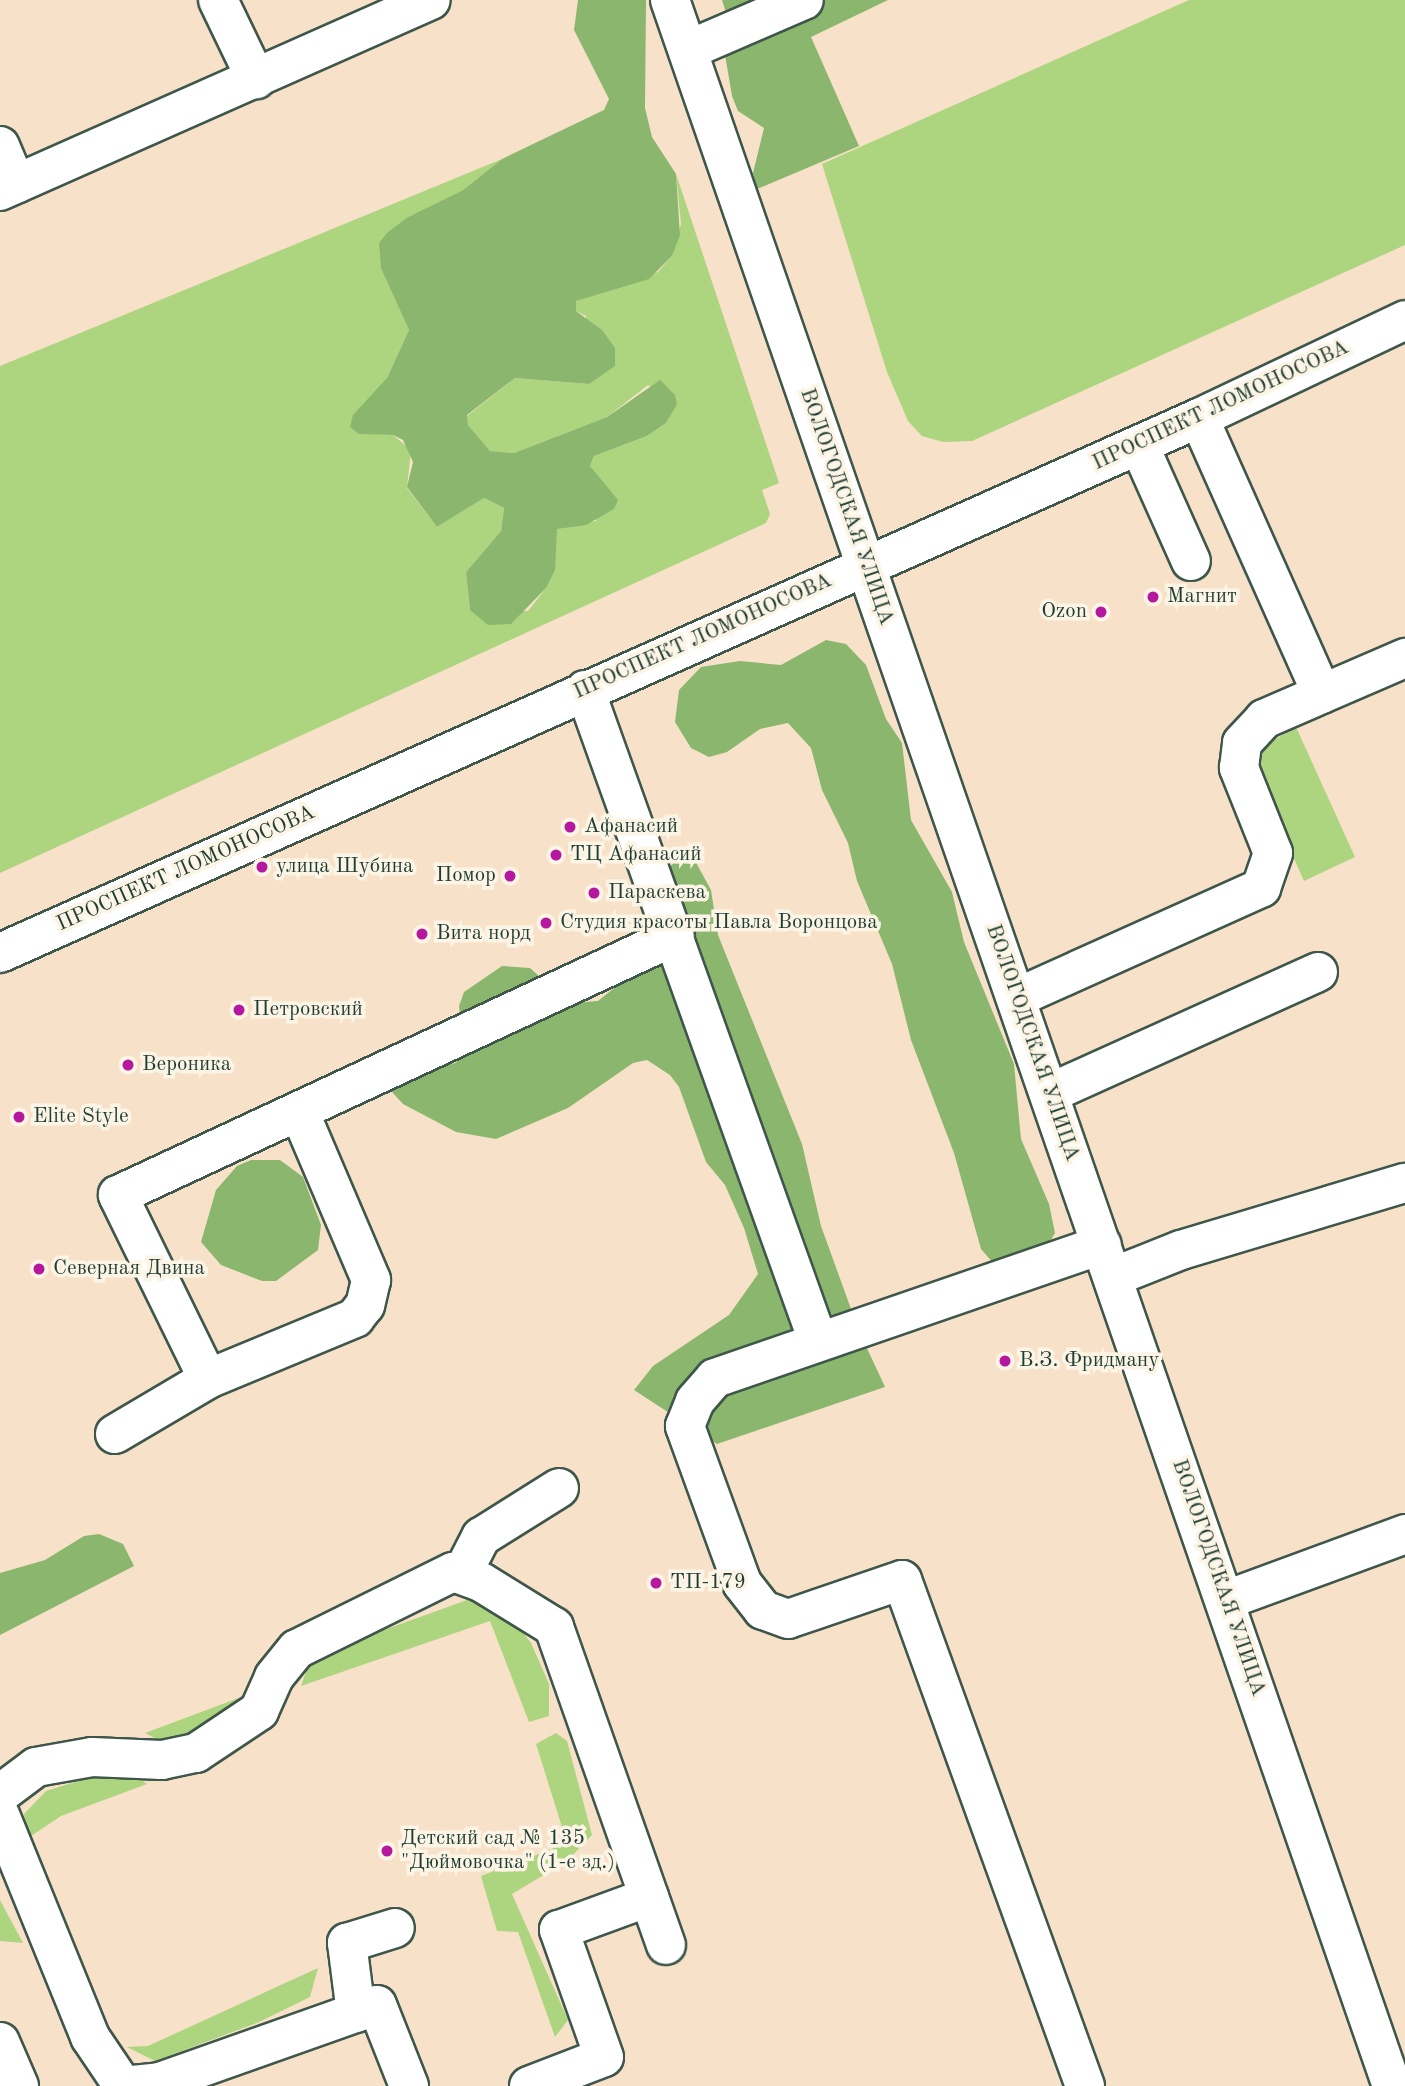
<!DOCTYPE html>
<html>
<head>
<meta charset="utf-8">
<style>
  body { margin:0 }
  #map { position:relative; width:1405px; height:2086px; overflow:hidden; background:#f7e2c9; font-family:"Old Standard TT",serif }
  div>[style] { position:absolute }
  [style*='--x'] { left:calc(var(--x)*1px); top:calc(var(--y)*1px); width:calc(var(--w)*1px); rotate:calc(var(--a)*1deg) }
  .green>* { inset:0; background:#add47f }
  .forest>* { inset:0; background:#8ab66e }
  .roads { filter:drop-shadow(2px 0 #3f564a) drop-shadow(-2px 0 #3f564a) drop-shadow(0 2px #3f564a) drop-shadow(0 -2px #3f564a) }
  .minor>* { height:38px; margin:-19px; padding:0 19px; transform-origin:19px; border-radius:19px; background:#fff }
  .major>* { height:38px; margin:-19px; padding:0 19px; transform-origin:19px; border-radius:19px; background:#fff }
  .dots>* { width:19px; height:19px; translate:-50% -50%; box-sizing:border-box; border:4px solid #fcf5e5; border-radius:50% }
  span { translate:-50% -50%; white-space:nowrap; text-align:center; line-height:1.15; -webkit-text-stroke:7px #fcf5e5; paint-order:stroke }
  .street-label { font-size:21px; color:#1f3d34 }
  .poi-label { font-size:21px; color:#1f3d34 }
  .left { translate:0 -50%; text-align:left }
  .right { translate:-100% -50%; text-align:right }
</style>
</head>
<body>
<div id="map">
  <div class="green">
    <i style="clip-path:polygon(1189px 0,1405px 0,1405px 245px,972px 441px,943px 442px,922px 436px,908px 421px,887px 372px,822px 164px)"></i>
    <i style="clip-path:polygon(502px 159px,463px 190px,408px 217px,387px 280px,409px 330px,387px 378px,371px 398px,371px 434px,393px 435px,411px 450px,407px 488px,437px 527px,484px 498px,504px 508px,501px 531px,466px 572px,470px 610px,528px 611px,546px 588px,557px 529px,596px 521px,596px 474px,590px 466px,594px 456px,647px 436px,666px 423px,677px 405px,648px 385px,607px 417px,514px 453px,490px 451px,468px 425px,467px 416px,515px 378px,588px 384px,586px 316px,576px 311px,576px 301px,658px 272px,672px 256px,681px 224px,676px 174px,779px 483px,762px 490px,770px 514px,766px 523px,0 873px,0 366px)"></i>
    <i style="clip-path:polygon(1296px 727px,1355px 857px,1304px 881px,1259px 779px,1262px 754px,1269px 743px)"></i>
    <i style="clip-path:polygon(467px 1600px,507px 1611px,531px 1643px,549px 1684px,549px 1716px,529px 1722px,490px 1621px,301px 1686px,308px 1666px,337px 1647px)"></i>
    <i style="clip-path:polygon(244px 1696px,193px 1742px,161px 1741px,145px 1733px)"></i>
    <i style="clip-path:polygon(556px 1733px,567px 1741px,592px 1835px,567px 1861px,512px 1894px,568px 2020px,555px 2037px,518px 1932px,497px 1931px,481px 1876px,567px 1843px,536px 1744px)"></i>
    <i style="clip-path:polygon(123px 1767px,147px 1784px,61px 1816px,28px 1838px,24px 1814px,46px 1791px)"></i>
    <i style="clip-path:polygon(0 1900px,23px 1943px,0 1941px)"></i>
    <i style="clip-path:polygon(318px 1968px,310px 1997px,259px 2022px,155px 2061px,127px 2047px,148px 2046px)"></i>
  </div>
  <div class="forest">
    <i style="clip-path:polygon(578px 0,646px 0,645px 108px,652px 137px,676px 174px,680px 235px,672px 256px,649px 279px,576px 301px,576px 311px,602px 330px,615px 348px,615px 366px,589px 384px,515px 378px,467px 415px,468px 425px,490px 451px,514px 453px,607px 417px,660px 380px,675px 395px,677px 405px,666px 423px,647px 436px,594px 456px,590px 466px,618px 500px,614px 509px,586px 525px,557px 529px,555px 570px,546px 588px,511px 624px,488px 625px,470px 610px,466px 572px,501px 531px,504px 508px,484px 498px,437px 527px,407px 487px,413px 462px,403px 440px,393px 435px,359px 434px,350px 427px,353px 415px,387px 378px,409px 330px,381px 268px,379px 243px,387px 233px,408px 217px,463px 190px,502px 159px,604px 110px,609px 99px,574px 30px)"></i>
    <i style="clip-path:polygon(722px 0,888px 0,811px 37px,859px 146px,757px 189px,753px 173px,764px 128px,738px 111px,732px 96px,724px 49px,728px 19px)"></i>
    <i style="clip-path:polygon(826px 640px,846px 644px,866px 665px,886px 719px,902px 743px,911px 820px,952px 892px,964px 942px,1014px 1064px,1021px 1139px,1049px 1204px,1055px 1233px,1046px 1248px,994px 1264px,981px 1249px,954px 1153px,911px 1040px,892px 964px,857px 881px,848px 843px,822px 790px,811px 748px,788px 723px,760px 729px,727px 752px,709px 757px,691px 748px,675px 722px,679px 690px,701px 667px,740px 661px,781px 665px)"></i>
    <i style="clip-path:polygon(680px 858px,694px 859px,711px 890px,718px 935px,802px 1144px,821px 1226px,859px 1331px,885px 1387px,717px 1444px,634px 1390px,653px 1366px,729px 1315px,758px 1274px,744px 1228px,725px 1185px,706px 1162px,679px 1087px,670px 1075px,647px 1060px,633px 1063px,568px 1108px,496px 1139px,456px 1132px,403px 1104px,382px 1081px,430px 1061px,442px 1067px,455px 1063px,465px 1054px,459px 1006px,464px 992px,502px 966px,530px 968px,569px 1003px,598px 1001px,623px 981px,668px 868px)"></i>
    <i style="clip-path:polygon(251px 1160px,280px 1160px,303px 1177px,321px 1225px,318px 1250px,276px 1281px,262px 1281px,221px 1265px,201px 1242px,216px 1190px,237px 1166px)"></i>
    <i style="clip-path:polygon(99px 1534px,123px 1544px,134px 1566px,0 1635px,0 1573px,45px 1560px,84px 1536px)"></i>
  </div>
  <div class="roads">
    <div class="minor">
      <i style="--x:218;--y:0;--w:88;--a:64.3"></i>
      <i style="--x:670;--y:0;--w:2207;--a:70.91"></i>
      <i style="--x:688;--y:50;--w:126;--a:-23.3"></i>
      <i style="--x:0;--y:146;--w:41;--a:67.2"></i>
      <i style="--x:0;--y:191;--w:471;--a:-23.9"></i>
      <i style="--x:1199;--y:418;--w:302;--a:66"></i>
      <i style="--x:1139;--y:445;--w:127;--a:65.9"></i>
      <i style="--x:585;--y:690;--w:691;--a:70.31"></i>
      <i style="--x:1016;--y:998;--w:269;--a:-24.2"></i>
      <i style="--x:1261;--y:888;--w:37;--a:-71"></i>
      <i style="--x:1273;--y:853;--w:92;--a:-111.8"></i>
      <i style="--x:1239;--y:768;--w:25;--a:-83"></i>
      <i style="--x:1242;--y:743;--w:33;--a:-47"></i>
      <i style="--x:1264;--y:719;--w:154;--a:-23.4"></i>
      <i style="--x:1050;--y:1093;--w:294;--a:-24.3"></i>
      <i style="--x:299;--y:1111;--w:184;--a:66.9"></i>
      <i style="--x:371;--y:1280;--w:26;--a:103"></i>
      <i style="--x:365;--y:1305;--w:16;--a:128"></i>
      <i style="--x:355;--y:1318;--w:159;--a:157.5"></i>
      <i style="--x:208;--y:1379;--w:205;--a:-116.1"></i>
      <i style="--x:118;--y:1195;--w:614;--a:-24.94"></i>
      <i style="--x:1113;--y:1277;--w:73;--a:-21.7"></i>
      <i style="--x:1181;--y:1250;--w:234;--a:-16.7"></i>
      <i style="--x:115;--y:1434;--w:108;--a:-30.6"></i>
      <i style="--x:462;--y:1574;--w:42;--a:-62.8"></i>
      <i style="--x:481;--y:1537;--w:92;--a:-32.1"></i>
      <i style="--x:1226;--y:1600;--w:191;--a:-20.2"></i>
      <i style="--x:0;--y:1794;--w:45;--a:-36.9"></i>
      <i style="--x:36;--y:1767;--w:57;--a:-10.1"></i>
      <i style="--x:92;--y:1757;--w:70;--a:2.5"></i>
      <i style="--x:162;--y:1760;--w:35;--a:-12"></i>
      <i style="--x:196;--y:1753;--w:76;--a:-33.7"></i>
      <i style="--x:259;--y:1711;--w:37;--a:-66"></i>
      <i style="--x:274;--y:1677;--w:36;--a:-51"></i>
      <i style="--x:297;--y:1649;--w:174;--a:-26.3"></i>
      <i style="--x:453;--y:1572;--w:30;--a:20"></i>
      <i style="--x:481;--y:1582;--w:86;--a:31.7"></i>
      <i style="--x:554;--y:1627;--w:337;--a:70.6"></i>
      <i style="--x:0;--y:1815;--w:240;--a:67.9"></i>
      <i style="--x:90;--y:2037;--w:59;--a:56"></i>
      <i style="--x:123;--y:2086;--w:37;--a:-6"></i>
      <i style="--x:160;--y:2082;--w:230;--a:-19.5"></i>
      <i style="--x:377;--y:2005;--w:87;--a:68.4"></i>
      <i style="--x:356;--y:2013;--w:71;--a:-97.3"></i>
      <i style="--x:347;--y:1943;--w:50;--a:-17.4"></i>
      <i style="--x:0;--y:2042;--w:48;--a:66.6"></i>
      <i style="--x:529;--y:2086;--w:80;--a:-21.1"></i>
      <i style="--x:604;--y:2057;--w:135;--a:-109.5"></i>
      <i style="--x:559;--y:1930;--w:96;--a:-20.1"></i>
      <i style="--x:1085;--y:2086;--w:538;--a:-109.88"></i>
      <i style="--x:902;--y:1580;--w:120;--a:161.1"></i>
      <i style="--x:788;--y:1619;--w:27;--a:-160"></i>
      <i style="--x:763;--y:1610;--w:34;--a:-128"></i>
      <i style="--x:742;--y:1583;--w:167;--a:-110"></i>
      <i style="--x:685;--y:1426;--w:27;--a:-68"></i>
      <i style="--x:695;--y:1401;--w:30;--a:-49"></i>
      <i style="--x:715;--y:1378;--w:409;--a:-19"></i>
    </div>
    <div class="major">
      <i style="--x:0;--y:953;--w:1313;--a:-24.05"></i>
      <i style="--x:1199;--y:418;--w:228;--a:-25.4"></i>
    </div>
  </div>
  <div class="dots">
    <i style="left:1153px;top:597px;background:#b5179e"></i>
    <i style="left:1101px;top:612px;background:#b5179e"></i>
    <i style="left:570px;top:827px;background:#b5179e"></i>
    <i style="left:556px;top:855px;background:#b5179e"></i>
    <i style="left:262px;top:867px;background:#b5179e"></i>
    <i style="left:510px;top:876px;background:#b5179e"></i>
    <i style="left:594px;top:893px;background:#b5179e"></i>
    <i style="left:546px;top:923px;background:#b5179e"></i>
    <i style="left:422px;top:934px;background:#b5179e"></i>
    <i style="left:239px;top:1010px;background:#b5179e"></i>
    <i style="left:128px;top:1065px;background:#b5179e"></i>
    <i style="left:19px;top:1117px;background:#b5179e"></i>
    <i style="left:39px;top:1269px;background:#b5179e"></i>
    <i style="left:1005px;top:1361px;background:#b5179e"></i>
    <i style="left:656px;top:1583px;background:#b5179e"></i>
    <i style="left:387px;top:1851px;background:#b5179e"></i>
  </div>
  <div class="street-label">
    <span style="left:1221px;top:406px;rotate:-25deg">ПРОСПЕКТ ЛОМОНОСОВА</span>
    <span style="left:846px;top:507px;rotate:71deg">ВОЛОГОДСКАЯ УЛИЦА</span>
    <span style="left:703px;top:637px;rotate:-24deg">ПРОСПЕКТ ЛОМОНОСОВА</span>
    <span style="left:186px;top:869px;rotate:-24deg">ПРОСПЕКТ ЛОМОНОСОВА</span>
    <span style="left:1032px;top:1043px;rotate:71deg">ВОЛОГОДСКАЯ УЛИЦА</span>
    <span style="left:1218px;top:1578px;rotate:71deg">ВОЛОГОДСКАЯ УЛИЦА</span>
  </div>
  <div class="poi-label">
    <span class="left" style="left:1167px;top:597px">Магнит</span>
    <span class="right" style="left:1087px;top:612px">Ozon</span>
    <span class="left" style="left:584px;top:827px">Афанасий</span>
    <span class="left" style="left:570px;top:855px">ТЦ Афанасий</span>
    <span class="left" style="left:276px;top:867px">улица Шубина</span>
    <span class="right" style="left:496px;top:876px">Помор</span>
    <span class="left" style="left:608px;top:893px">Параскева</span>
    <span class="left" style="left:560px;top:923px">Студия красоты Павла Воронцова</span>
    <span class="left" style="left:436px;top:934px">Вита норд</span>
    <span class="left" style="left:253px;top:1010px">Петровский</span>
    <span class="left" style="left:142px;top:1065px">Вероника</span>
    <span class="left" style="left:33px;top:1117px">Elite Style</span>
    <span class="left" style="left:53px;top:1269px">Северная Двина</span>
    <span class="left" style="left:1019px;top:1361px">В.З. Фридману</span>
    <span class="left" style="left:670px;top:1583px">ТП-179</span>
    <span class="left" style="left:401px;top:1851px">Детский сад № 135<br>"Дюймовочка" (1-е зд.)</span>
  </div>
</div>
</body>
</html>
